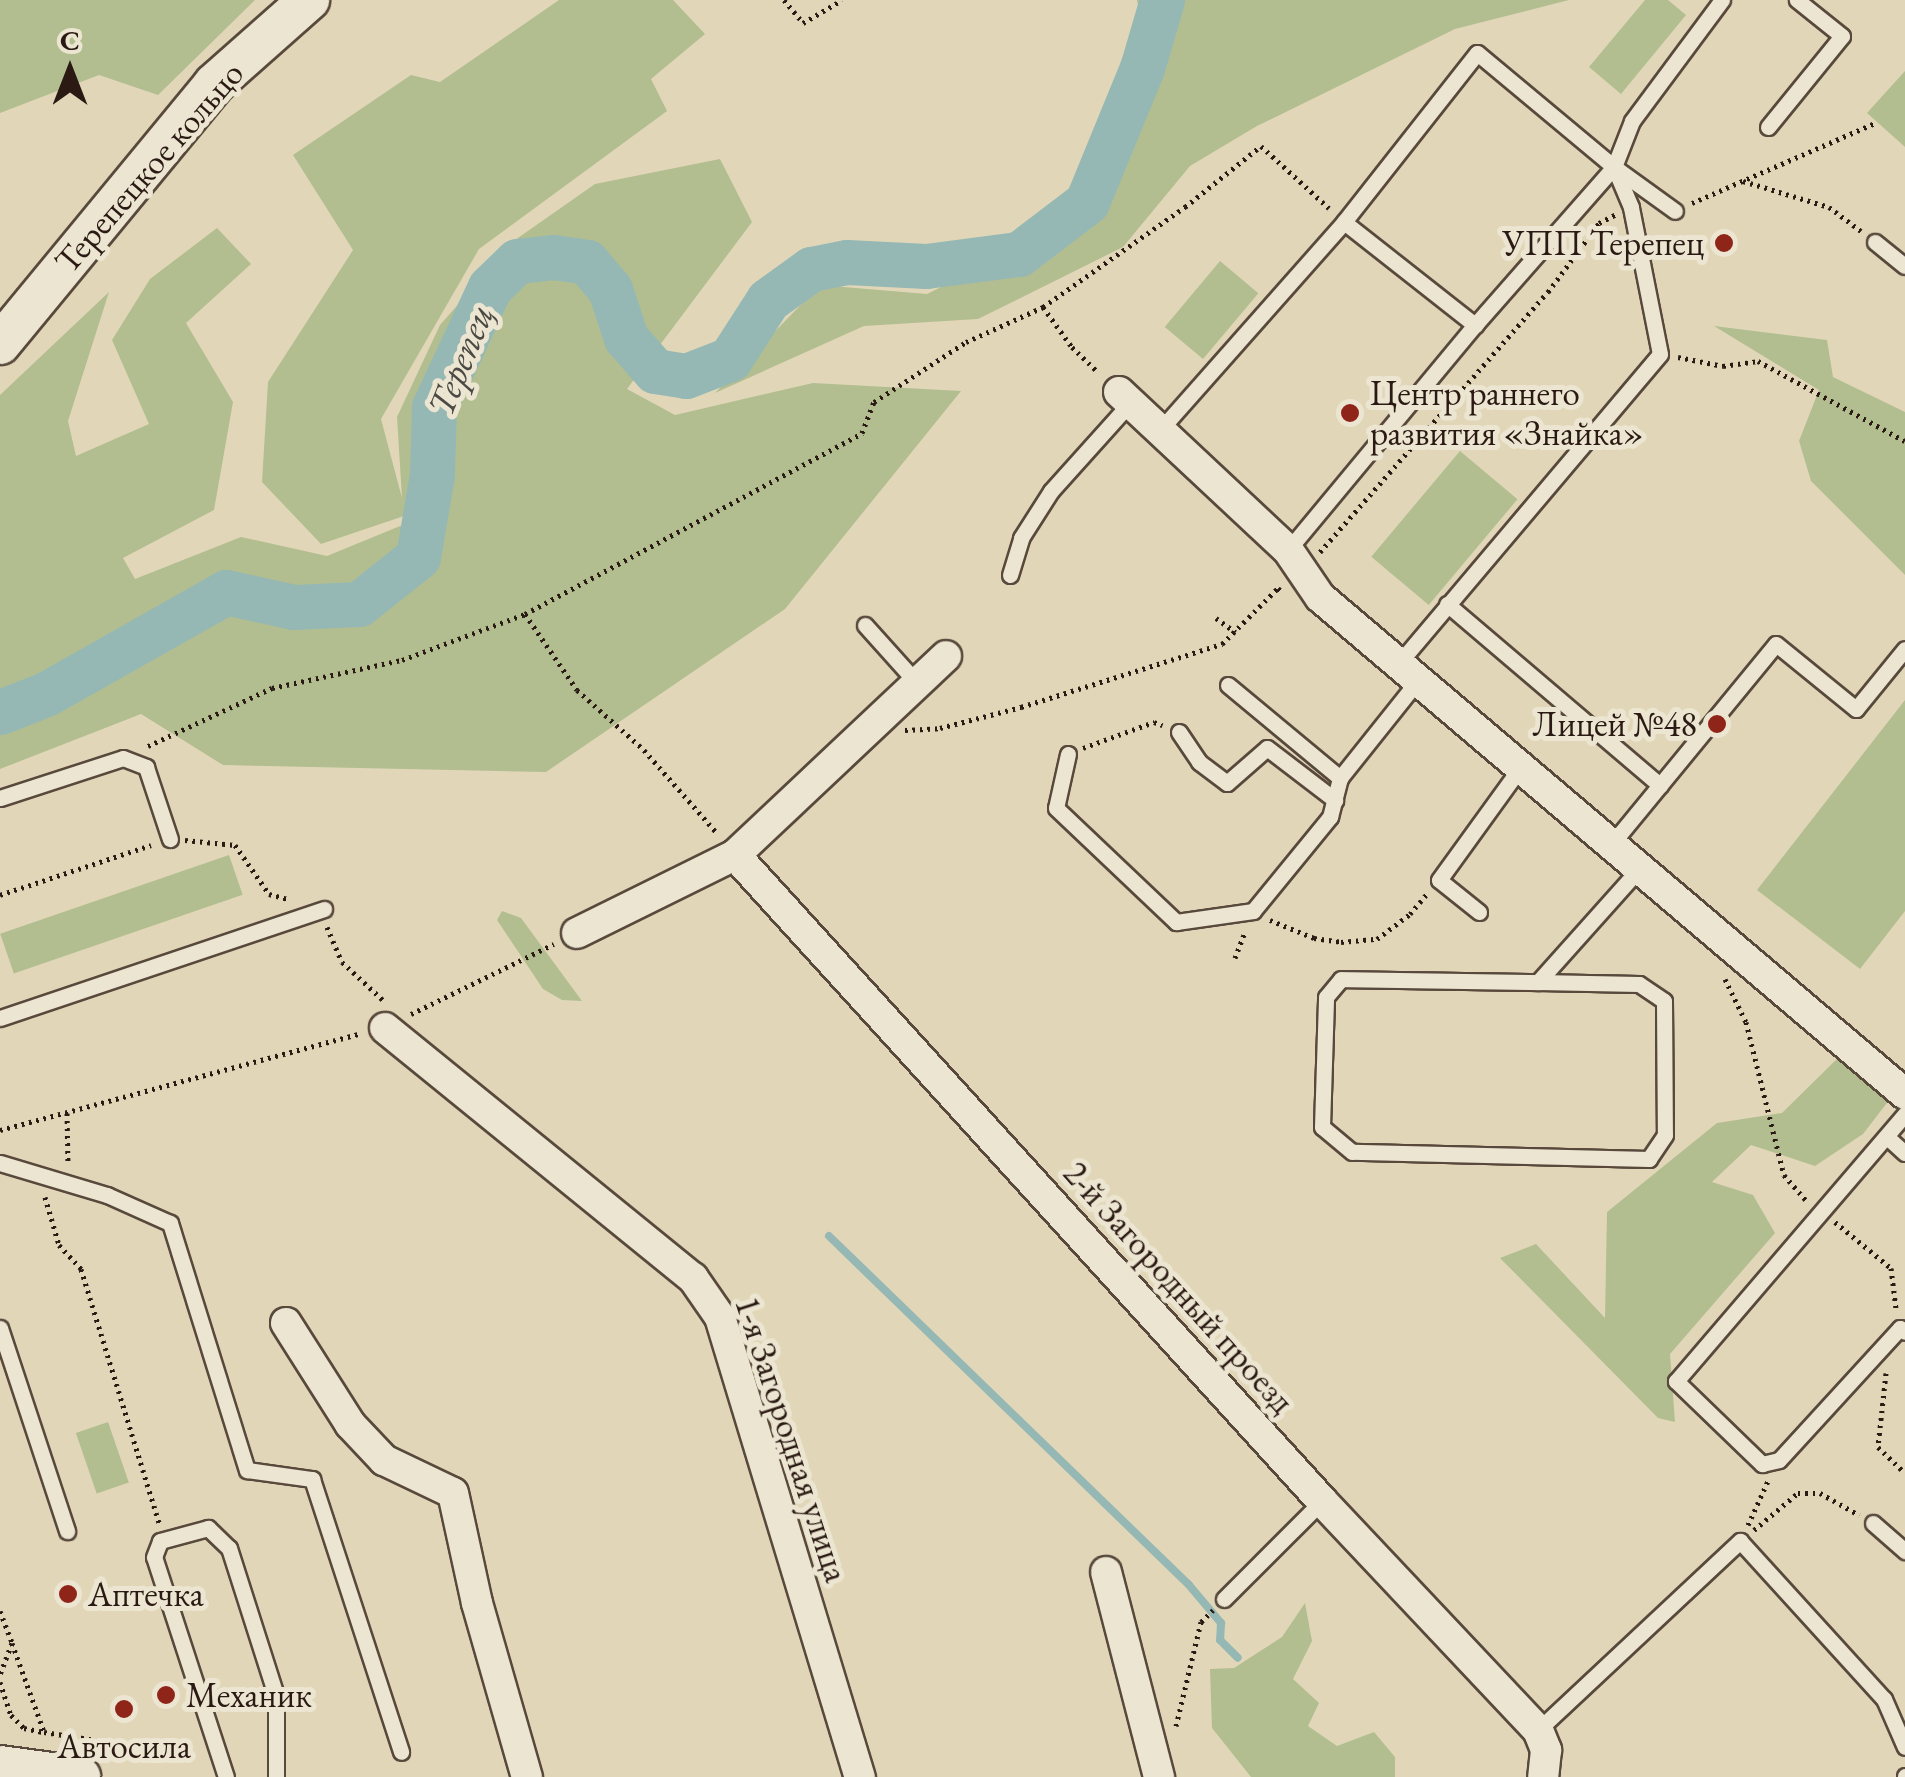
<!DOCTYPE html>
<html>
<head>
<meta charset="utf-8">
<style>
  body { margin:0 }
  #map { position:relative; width:1905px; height:1777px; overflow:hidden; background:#e1d7b8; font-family:"EB Garamond",serif }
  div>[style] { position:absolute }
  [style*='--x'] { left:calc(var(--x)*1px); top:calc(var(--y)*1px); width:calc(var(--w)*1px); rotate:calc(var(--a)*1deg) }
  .green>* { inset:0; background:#b2be90; transform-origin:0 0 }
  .stream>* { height:8px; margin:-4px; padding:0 4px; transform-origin:4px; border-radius:4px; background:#95b8b4 }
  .river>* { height:45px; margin:-22.5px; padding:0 22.5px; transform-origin:22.5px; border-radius:22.5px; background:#95b8b4 }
  .path>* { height:5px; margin-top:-2.5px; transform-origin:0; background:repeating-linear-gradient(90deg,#2a1a13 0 2.5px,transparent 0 7.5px) }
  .roads { filter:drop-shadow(2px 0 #58493c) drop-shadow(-2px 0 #58493c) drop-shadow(0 2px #58493c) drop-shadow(0 -2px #58493c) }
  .lane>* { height:15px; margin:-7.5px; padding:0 7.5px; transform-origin:7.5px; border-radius:7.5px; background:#ece5d1 }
  .street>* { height:30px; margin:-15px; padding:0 15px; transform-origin:15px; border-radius:15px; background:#ece5d1 }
  .secondary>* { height:40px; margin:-20px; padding:0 20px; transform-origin:20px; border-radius:20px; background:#ece5d1 }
  .dots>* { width:28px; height:28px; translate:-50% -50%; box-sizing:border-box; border:5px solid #ece5d1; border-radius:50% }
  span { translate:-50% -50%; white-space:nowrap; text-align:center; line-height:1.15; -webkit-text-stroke:10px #ece5d1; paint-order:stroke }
  .street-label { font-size:35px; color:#2a1a13 }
  .poi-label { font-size:35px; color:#2a1a13 }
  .right { translate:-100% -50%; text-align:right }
  .left { translate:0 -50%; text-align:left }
  .water-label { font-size:38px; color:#4a4943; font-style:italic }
  .north { position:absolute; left:20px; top:20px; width:100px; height:100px; -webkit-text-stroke:8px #ece5d1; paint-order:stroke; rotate:0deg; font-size:28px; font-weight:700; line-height:40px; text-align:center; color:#2a1a13 }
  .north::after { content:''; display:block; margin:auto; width:35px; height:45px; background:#2a1a13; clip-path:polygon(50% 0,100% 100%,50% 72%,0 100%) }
</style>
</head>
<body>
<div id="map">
  <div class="green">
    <i style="clip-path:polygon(0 0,255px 0,158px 95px,99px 75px,0 113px)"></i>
    <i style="clip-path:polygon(559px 0,673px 0,705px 34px,651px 79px,667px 111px,479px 249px,381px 419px,402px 498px,397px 417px,440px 325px,515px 240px,595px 184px,720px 159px,752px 222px,627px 389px,675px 415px,813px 383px,961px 391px,785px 609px,546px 772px,223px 765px,141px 714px,0 769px,0 395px,109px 292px,68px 421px,76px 456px,149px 424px,112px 340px,150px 279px,217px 228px,251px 264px,186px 323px,233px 402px,214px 510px,123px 558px,135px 579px,241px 537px,327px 556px,405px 524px,404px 516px,321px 544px,262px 482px,268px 382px,353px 250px,293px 155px,411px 75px,440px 82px)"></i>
    <i style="clip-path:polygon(1137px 0,1569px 0,1455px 29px,1257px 126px,1190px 166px,1123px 247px,978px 319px,864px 326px,715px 393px,820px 285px,927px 294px,1048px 234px,1145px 41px)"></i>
    <i style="clip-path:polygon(1645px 0,1668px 0,1686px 15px,1621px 94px,1589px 67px)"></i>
    <i style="clip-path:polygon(1905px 71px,1905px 147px,1867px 113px)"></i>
    <i style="left:1220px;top:261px;width:50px;height:86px;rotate:40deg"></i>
    <i style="clip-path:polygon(1714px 326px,1827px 340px,1833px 377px,1905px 412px,1905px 575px,1811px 481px,1799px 441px,1819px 390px)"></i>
    <i style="left:1460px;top:451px;width:75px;height:138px;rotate:40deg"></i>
    <i style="clip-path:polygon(1905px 700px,1905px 911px,1860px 969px,1757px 890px)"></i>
    <i style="left:229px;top:855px;width:42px;height:242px;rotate:71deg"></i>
    <i style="clip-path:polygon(502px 911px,521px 918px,582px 1001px,562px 1000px,543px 989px,497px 920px)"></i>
    <i style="clip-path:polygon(1844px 1052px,1890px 1099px,1863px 1134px,1815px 1166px,1751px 1145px,1712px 1182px,1753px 1195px,1775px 1233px,1670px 1354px,1675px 1422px,1658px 1418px,1500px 1258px,1536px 1244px,1605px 1318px,1607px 1212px,1717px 1123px,1782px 1113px)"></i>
    <i style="left:108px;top:1422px;width:64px;height:34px;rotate:71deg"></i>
    <i style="clip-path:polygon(1305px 1603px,1312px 1641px,1293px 1679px,1319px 1703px,1308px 1726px,1337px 1746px,1374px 1732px,1395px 1757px,1395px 1777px,1251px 1777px,1212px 1728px,1210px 1669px,1234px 1668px,1282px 1637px)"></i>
  </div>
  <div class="stream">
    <i style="--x:829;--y:1236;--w:501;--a:44.11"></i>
    <i style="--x:1189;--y:1585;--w:50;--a:49.9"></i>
    <i style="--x:1221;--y:1623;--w:17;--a:93"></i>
    <i style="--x:1220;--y:1640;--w:25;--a:45"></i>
  </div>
  <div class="river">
    <i style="--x:0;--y:712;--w:49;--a:-21.4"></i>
    <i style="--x:46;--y:694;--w:207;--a:-29.5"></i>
    <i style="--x:226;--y:592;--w:69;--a:12.6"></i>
    <i style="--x:293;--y:607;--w:66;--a:-2.6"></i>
    <i style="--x:359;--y:604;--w:75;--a:-38.5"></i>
    <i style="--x:418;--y:557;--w:84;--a:-80.4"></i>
    <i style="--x:432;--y:474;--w:67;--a:-88.3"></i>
    <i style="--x:434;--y:407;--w:132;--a:-65"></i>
    <i style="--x:490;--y:287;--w:37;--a:-44"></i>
    <i style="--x:517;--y:261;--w:36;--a:-6"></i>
    <i style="--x:553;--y:257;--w:34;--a:8"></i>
    <i style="--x:587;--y:262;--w:35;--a:50"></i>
    <i style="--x:610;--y:289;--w:52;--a:71.9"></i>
    <i style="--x:626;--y:338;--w:44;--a:48.7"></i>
    <i style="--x:655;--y:371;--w:31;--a:9"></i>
    <i style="--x:686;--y:376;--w:47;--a:-21.1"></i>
    <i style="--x:730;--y:359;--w:70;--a:-57.2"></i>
    <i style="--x:768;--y:300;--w:53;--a:-35.8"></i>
    <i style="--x:811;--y:269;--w:37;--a:-11"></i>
    <i style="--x:847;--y:262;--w:79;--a:2.9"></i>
    <i style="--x:926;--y:266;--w:94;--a:-7.4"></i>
    <i style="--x:1019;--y:254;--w:86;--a:-37.4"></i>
    <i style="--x:1087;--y:202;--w:145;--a:-67.7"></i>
    <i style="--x:1142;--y:68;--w:71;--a:-73.6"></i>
  </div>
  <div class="path">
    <i style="--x:784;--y:0;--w:30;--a:50"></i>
    <i style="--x:803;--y:23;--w:45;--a:-30.5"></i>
    <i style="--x:1743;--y:181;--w:90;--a:16.8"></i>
    <i style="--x:1829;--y:207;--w:40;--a:37"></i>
    <i style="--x:1692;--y:203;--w:202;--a:-23.6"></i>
    <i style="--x:1043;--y:307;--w:49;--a:54.1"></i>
    <i style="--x:1072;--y:347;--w:37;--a:44"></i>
    <i style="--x:1678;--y:357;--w:46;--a:11.3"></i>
    <i style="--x:1723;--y:366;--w:35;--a:-8"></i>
    <i style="--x:1758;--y:361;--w:167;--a:28.6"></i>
    <i style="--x:1320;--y:552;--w:346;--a:-48.8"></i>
    <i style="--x:1548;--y:292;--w:86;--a:-53.5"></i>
    <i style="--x:1599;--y:223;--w:18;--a:-27"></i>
    <i style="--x:525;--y:614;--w:92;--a:55.6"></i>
    <i style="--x:577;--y:690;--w:90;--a:41.8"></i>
    <i style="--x:644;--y:750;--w:111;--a:48.7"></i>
    <i style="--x:1216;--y:618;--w:24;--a:36"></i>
    <i style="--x:905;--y:730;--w:35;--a:-3"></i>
    <i style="--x:940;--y:728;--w:84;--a:-14.5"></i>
    <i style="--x:1021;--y:707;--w:211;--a:-17.4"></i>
    <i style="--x:1222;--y:644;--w:79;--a:-45"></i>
    <i style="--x:1278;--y:588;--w:6;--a:45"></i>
    <i style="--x:148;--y:746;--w:137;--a:-25.1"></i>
    <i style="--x:272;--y:688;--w:133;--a:-12.2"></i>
    <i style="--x:402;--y:660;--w:131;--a:-20.5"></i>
    <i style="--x:525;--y:614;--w:383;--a:-28.2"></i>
    <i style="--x:862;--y:433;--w:33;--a:-69"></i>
    <i style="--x:874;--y:402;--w:110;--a:-33.1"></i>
    <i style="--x:966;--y:342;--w:85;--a:-24.4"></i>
    <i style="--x:1043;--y:307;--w:174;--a:-35.2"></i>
    <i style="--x:1185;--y:207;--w:97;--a:-38.8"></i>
    <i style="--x:1261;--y:146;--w:92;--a:42.4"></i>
    <i style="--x:1083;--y:748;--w:76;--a:-20.1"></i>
    <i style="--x:1154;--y:722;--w:9;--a:21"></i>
    <i style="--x:185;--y:840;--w:50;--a:5.7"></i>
    <i style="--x:235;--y:845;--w:60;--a:55.2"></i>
    <i style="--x:269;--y:894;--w:20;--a:15"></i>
    <i style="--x:0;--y:895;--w:159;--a:-18.3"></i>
    <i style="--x:1270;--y:920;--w:48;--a:22.2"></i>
    <i style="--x:1314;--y:938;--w:27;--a:8"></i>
    <i style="--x:1341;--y:942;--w:36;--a:-5"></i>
    <i style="--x:1377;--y:939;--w:41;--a:-37.1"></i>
    <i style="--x:1410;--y:914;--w:26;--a:-50"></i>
    <i style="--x:327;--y:927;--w:38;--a:67"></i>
    <i style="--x:342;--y:962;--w:56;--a:42.8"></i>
    <i style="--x:1235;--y:958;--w:28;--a:-69"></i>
    <i style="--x:1725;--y:979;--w:48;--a:64"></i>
    <i style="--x:1746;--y:1022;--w:158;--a:76.1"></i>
    <i style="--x:1784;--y:1175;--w:33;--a:49"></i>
    <i style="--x:411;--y:1014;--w:159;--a:-26.1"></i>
    <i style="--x:67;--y:1113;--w:52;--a:88.9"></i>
    <i style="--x:0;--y:1130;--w:372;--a:-15"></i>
    <i style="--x:45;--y:1197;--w:50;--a:73.7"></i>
    <i style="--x:59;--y:1245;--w:33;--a:47"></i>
    <i style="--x:81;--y:1269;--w:266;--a:72.9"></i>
    <i style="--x:1835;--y:1222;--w:72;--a:39.4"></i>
    <i style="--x:1891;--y:1268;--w:41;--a:83"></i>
    <i style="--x:1886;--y:1373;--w:74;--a:96.2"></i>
    <i style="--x:1878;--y:1447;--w:37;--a:44"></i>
    <i style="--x:1748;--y:1525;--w:48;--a:-65.6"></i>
    <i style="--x:1754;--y:1530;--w:57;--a:-40.1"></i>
    <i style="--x:1798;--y:1493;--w:22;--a:0"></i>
    <i style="--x:1820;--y:1493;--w:45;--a:29.4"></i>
    <i style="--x:0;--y:1611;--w:34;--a:69"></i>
    <i style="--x:12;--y:1643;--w:33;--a:111"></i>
    <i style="--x:12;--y:1643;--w:95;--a:70.2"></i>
    <i style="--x:44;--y:1732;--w:157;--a:8.8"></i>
    <i style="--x:0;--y:1682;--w:35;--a:72"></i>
    <i style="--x:11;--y:1715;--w:18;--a:45"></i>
    <i style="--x:24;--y:1728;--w:19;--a:12"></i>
    <i style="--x:1176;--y:1726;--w:107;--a:-76.5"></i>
    <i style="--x:1201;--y:1622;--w:17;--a:-45"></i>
  </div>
  <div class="roads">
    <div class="lane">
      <i style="--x:1768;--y:127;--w:117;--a:-50.9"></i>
      <i style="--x:1842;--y:36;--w:58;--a:-141.3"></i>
      <i style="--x:1614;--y:167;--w:75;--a:35.8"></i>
      <i style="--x:1875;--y:242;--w:38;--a:39"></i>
      <i style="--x:1160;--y:430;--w:278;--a:-48.5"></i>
      <i style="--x:1288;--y:550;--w:293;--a:-50.3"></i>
      <i style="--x:1475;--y:325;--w:210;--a:-48.7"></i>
      <i style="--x:1614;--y:167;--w:49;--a:-68.6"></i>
      <i style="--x:1632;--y:121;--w:151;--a:-53.4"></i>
      <i style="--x:1010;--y:575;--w:39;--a:-73"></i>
      <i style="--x:1021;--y:538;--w:56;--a:-57.4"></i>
      <i style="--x:1051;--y:491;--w:118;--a:-48.1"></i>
      <i style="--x:1447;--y:604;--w:280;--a:40.4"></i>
      <i style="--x:865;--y:625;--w:79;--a:48.1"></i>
      <i style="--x:1399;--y:663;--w:404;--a:-49.8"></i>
      <i style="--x:1660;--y:354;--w:150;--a:-101.2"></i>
      <i style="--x:1631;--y:207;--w:43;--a:-113"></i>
      <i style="--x:1614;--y:167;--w:178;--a:-140.2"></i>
      <i style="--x:1477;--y:53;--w:215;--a:128.2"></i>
      <i style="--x:1344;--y:222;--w:167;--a:38.2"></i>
      <i style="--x:1228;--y:685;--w:146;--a:39.7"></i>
      <i style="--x:1179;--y:732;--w:36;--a:56"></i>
      <i style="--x:1199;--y:762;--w:35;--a:37"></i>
      <i style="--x:1227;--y:783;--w:53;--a:-41.2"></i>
      <i style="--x:1267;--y:748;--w:86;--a:37.4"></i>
      <i style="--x:1068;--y:754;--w:55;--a:102.5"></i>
      <i style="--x:1056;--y:808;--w:166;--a:43.5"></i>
      <i style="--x:1176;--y:922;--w:78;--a:-8.1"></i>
      <i style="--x:1253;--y:911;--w:122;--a:-50.7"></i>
      <i style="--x:1330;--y:817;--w:40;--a:-75.6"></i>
      <i style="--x:1340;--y:778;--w:127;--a:-51.4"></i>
      <i style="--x:0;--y:798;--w:129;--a:-18"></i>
      <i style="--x:123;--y:758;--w:25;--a:21"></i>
      <i style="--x:146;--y:767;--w:76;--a:71.6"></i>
      <i style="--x:1610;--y:846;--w:261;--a:-50.6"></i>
      <i style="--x:1776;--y:644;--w:103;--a:39.1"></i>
      <i style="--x:1856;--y:709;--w:77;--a:-50.8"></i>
      <i style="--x:1479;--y:912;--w:51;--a:-141.3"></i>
      <i style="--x:1439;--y:880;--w:138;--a:-54.1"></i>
      <i style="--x:1538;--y:982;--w:101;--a:1.1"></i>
      <i style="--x:1639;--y:984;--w:30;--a:34"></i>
      <i style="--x:1664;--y:1001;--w:134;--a:89.6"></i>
      <i style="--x:1665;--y:1135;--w:29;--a:124"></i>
      <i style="--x:1649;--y:1159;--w:297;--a:-178.6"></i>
      <i style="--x:1352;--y:1152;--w:39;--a:-140"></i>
      <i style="--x:1322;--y:1127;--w:130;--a:-88.2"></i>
      <i style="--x:1326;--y:997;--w:23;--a:-50"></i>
      <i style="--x:1341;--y:979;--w:197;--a:0.9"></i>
      <i style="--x:1538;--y:982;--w:150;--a:-48.2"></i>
      <i style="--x:0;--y:1018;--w:342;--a:-18.6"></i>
      <i style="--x:1905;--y:1114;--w:352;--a:130.6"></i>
      <i style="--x:1676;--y:1381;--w:120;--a:44"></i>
      <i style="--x:1762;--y:1464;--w:17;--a:-13"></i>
      <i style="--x:1779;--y:1460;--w:179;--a:-47.5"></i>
      <i style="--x:1900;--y:1328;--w:6;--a:39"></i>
      <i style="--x:1887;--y:1137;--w:24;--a:42"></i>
      <i style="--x:0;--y:1163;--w:112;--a:16.7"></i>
      <i style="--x:107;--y:1195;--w:69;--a:24"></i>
      <i style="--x:170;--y:1223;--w:259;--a:72.7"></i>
      <i style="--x:247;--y:1470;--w:66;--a:7.9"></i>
      <i style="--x:312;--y:1479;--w:287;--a:71.9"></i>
      <i style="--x:0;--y:1328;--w:214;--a:71.7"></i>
      <i style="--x:1873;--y:1523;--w:43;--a:41.2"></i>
      <i style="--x:1224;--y:1599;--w:139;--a:-45"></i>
      <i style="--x:1538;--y:1730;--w:277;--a:-43.1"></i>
      <i style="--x:1740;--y:1541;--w:214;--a:47.7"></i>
      <i style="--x:1884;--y:1699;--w:52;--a:66.4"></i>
      <i style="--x:226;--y:1777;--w:231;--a:-108.1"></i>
      <i style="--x:154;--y:1557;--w:17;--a:-69"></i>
      <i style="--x:160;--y:1541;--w:50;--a:-15.2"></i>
      <i style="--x:208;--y:1528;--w:29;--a:44"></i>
      <i style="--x:229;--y:1548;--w:154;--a:72.3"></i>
      <i style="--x:276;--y:1695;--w:82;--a:90"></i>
      <i style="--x:1905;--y:1777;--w:1;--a:-90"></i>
    </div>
    <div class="street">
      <i style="--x:1119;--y:392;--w:231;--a:43.1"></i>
      <i style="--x:1288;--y:550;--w:57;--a:55.8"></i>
      <i style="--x:1320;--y:597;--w:768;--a:40.35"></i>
      <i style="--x:735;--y:855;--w:873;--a:47.74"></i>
      <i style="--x:1322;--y:1501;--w:315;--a:46.7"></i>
      <i style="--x:1538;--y:1730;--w:22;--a:68"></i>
      <i style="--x:1546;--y:1750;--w:27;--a:96"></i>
      <i style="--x:577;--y:933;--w:176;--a:-26.3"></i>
      <i style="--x:735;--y:855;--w:290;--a:-43.3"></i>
      <i style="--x:385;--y:1028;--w:397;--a:39.1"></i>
      <i style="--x:693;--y:1278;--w:47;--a:55.3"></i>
      <i style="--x:720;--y:1317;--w:481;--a:73.1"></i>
      <i style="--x:286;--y:1323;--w:120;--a:57.6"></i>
      <i style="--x:350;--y:1424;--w:50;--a:46.6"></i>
      <i style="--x:384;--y:1460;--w:76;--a:25.6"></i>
      <i style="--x:453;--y:1493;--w:113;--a:77.7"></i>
      <i style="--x:477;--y:1603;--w:181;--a:74"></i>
      <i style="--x:1106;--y:1572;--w:212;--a:75.5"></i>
    </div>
    <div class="secondary">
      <i style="--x:0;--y:344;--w:337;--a:-50.5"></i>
      <i style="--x:214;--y:84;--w:127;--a:-41.5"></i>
      <i style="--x:0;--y:1766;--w:81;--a:7.8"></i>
    </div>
  </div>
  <div class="dots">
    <i style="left:1724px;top:243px;background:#8f2418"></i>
    <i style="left:1350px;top:413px;background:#8f2418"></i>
    <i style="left:1717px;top:724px;background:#8f2418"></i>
    <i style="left:68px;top:1594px;background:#8f2418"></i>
    <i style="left:166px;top:1695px;background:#8f2418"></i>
    <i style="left:124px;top:1709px;background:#8f2418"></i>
  </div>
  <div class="street-label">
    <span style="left:149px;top:167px;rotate:-49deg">Терепецкое кольцо</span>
    <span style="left:1179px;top:1287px;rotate:48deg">2-й Загородный проезд</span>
    <span style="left:792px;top:1439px;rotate:72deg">1-я Загородная улица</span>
  </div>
  <div class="poi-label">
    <span class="right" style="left:1704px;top:243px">УПП Терепец</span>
    <span class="left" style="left:1370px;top:413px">Центр раннего<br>развития «Знайка»</span>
    <span class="right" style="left:1697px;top:724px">Лицей №48</span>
    <span class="left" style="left:88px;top:1594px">Аптечка</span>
    <span class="left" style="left:186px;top:1695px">Механик</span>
    <span style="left:124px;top:1746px">Автосила</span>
  </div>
  <div class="water-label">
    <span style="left:460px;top:360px;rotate:-68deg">Терепец</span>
  </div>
  <div class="north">С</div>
</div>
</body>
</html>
